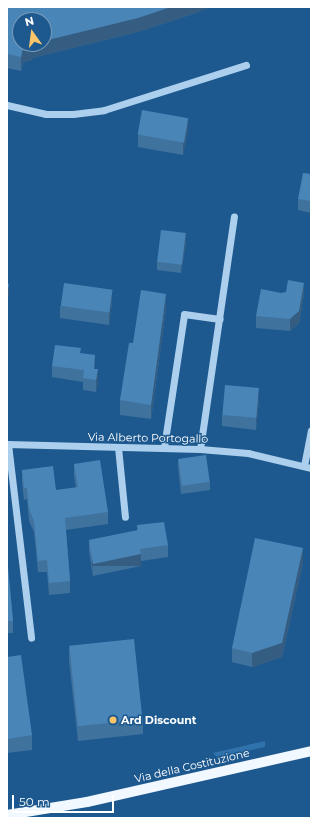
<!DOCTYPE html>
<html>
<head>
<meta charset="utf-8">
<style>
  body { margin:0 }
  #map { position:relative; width:318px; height:825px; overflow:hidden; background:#1d598f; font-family:Montserrat,sans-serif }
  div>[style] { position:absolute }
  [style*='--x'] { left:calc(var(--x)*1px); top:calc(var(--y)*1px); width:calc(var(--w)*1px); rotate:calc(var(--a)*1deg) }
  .green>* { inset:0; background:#3073ac }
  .minor>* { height:7px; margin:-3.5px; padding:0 3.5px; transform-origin:3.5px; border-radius:3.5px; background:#abcfed }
  .major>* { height:10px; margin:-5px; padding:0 5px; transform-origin:5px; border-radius:5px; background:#f1f8ff }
  .wall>* { inset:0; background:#40729e }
  .shaded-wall>* { inset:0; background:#345d81; transform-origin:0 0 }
  .building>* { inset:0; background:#4a85b8; transform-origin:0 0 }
  .dots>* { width:11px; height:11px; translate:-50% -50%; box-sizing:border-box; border:2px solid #1d598f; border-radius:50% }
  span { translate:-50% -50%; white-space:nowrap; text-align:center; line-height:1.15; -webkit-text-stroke:3px #1d598f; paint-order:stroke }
  .street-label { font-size:11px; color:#fff }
  .poi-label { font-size:11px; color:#fff; font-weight:700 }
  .left { translate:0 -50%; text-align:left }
  .frame { position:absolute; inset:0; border:8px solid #fff; pointer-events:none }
  .north { position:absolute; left:12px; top:12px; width:40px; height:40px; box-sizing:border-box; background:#1d598f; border:1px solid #779bbc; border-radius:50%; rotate:346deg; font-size:11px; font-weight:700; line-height:16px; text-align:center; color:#fff }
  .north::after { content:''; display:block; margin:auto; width:14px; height:18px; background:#fdc569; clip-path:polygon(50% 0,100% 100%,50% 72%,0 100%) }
  .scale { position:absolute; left:12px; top:795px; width:102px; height:18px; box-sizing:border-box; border:2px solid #fff; border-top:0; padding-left:5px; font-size:12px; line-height:14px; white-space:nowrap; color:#fff; -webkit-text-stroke:3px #1d598f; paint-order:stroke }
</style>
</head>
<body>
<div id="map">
  <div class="green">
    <i style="clip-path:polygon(265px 741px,265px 747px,217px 757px,213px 753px)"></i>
  </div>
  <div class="minor">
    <i style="--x:7;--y:105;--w:40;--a:13"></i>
    <i style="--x:46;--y:114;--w:27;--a:0"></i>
    <i style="--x:73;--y:114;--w:31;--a:-7"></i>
    <i style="--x:104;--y:110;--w:149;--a:-17.6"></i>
    <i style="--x:7;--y:444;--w:193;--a:1.5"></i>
    <i style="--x:200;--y:449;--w:48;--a:4.8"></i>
    <i style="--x:248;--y:453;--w:65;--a:13.4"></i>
    <i style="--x:8;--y:444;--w:195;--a:83.2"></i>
    <i style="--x:118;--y:447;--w:70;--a:84.3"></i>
    <i style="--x:164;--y:447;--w:134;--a:-81.4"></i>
    <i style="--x:184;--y:314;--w:36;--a:8"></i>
    <i style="--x:200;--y:449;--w:235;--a:-81.7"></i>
    <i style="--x:304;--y:466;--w:36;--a:-79"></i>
  </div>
  <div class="major">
    <i style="--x:7;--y:815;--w:81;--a:-9.2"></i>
    <i style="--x:87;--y:802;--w:230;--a:-12.8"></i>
  </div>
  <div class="wall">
    <i style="clip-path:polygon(7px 7px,199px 12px,138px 32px,32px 58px,32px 60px,23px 62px,21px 71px,7px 68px)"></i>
    <i style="clip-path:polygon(188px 129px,183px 155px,138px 147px,138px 135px)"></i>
    <i style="clip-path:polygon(311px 174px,311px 213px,298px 210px,298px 199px)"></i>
    <i style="clip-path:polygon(186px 242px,181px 273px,157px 270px,157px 262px)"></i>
    <i style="clip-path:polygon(281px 293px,304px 294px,299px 323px,290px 331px,256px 328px,256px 316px)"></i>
    <i style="clip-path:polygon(112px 302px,109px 325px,60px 318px,60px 306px)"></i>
    <i style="clip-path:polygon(166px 309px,151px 419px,120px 415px,120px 400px,133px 343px)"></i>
    <i style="clip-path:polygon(52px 366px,95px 367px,95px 369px,98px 381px,96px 392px,83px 390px,83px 382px,52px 377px)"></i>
    <i style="clip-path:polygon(259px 400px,256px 430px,222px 426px,222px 415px)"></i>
    <i style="clip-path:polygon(178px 459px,210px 482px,210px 490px,181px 494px,178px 467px)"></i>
    <i style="clip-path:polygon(74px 464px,108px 512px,108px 524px,66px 530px,70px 581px,70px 593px,49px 595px,47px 572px,38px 572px,34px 532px,29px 521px,27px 499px,24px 500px,22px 482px,22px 470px,56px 490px,76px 488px,74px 476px)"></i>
    <i style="clip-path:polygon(137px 525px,168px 545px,168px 557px,141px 561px,141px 566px,93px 576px,89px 551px,89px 540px,137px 531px)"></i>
    <i style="clip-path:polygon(7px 557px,13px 621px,13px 633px,7px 633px)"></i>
    <i style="clip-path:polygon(303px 563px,282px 657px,252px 667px,232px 662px,232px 648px)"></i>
    <i style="clip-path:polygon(69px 647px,143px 719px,143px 734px,78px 741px,69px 661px)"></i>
    <i style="clip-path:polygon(7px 657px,32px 735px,32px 750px,7px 753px)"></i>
  </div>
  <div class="shaded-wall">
    <i style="clip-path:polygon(171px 7px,210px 7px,199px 12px,138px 32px,32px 58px,32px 60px,23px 62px,21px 71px,21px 57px,23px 48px,31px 44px,44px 44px,44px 41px)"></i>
    <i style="clip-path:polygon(188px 118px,188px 129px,183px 155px,183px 143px)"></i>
    <i style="clip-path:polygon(186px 233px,186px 242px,181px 273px,181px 265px)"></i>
    <i style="clip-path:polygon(304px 283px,304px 294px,299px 323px,290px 331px,290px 319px)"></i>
    <i style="clip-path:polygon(9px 284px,9px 295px,7px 306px,7px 294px)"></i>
    <i style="clip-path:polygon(112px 290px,112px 302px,109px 325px,109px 314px)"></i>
    <i style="clip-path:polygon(166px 294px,166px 309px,151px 419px,151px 405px)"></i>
    <i style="clip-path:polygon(95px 355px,95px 367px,94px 380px,94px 369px)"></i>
    <i style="clip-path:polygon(98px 369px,98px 381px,96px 392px,96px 380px)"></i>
    <i style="clip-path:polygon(259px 388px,259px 400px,256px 430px,256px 418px)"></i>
    <i style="clip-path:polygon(303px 548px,303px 563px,282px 657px,252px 667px,252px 653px)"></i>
    <i style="left:141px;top:554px;width:12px;height:49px;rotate:90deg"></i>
  </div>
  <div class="building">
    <i style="clip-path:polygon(7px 7px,171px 7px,138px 18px,44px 41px,44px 20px,20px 20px,20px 44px,33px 44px,31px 44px,32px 46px,23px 48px,21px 57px,7px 54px)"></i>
    <i style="left:142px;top:110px;width:47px;height:25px;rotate:10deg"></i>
    <i style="clip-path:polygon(303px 173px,311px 174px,311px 201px,298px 199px)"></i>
    <i style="left:161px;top:230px;width:25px;height:32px;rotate:7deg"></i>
    <i style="clip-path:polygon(288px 280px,304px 283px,299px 311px,290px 319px,256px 316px,261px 289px,281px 293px,286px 292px)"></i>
    <i style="left:64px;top:283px;width:49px;height:23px;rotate:8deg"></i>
    <i style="clip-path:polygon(7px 284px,9px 284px,7px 294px)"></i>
    <i style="clip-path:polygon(141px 290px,166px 294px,151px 405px,120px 400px,129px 343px,133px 343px)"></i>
    <i style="clip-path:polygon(55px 345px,81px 348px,80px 353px,95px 355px,94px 369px,98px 369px,96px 380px,83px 378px,84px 370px,52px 366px)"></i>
    <i style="left:225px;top:385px;width:34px;height:30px;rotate:5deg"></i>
    <i style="left:206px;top:455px;width:27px;height:28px;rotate:82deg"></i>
    <i style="clip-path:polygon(100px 460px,108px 512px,65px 518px,70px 581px,49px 583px,47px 560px,38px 561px,34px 521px,29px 509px,27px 488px,24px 488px,22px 470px,53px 466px,56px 490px,78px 487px,74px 464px)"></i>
    <i style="clip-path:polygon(164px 522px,168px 545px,140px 549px,141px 554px,93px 564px,89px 540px,138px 530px,137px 525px)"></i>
    <i style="clip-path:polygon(255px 538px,303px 548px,282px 643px,252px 653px,232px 648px)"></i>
    <i style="clip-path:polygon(7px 557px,13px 621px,7px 621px)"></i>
    <i style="left:134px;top:639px;width:81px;height:65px;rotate:84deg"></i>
    <i style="clip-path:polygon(21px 655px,32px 735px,7px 739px,7px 657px)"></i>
  </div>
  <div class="dots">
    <i style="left:113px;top:720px;background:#fdc569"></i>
  </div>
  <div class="street-label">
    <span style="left:148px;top:438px;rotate:1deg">Via Alberto Portogallo</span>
    <span style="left:192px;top:766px;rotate:-13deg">Via della Costituzione</span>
  </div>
  <div class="poi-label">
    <span class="left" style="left:121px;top:720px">Ard Discount</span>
  </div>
  <div class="frame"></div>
  <div class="north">N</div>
  <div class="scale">50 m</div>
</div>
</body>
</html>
